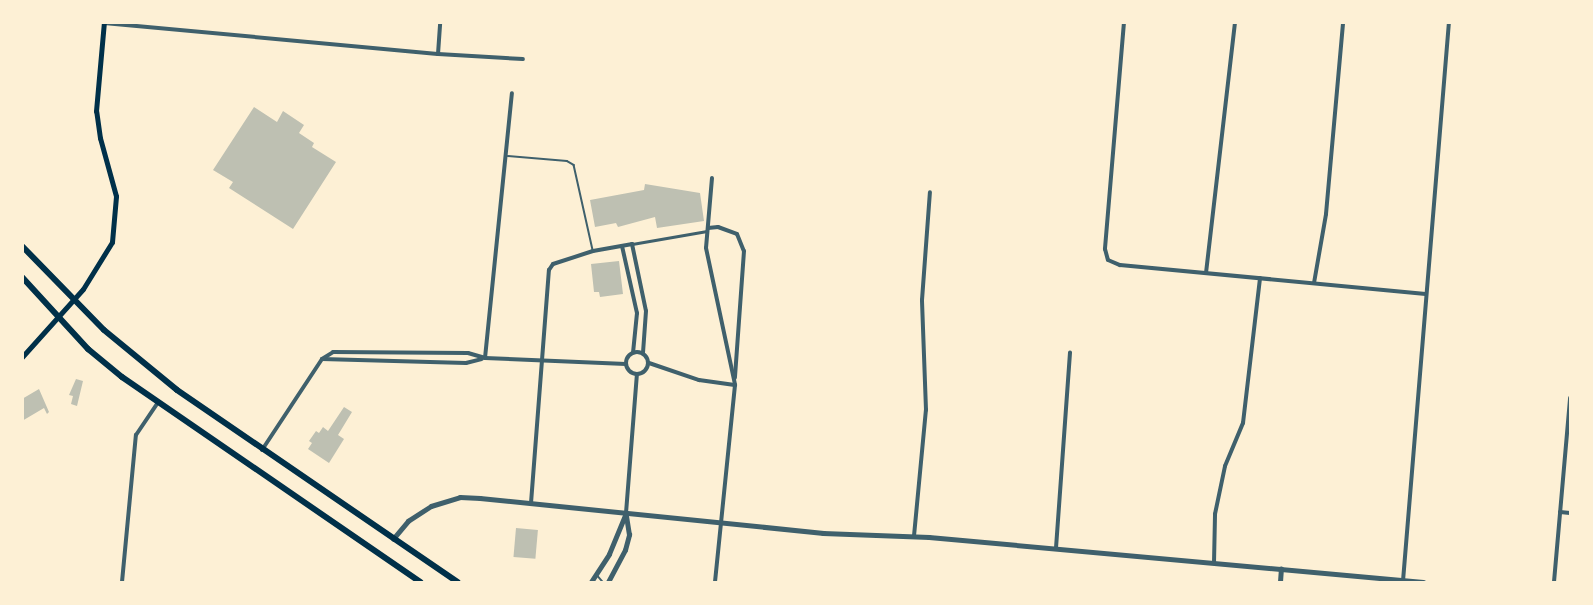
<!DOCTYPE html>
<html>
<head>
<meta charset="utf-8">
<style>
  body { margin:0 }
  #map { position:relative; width:1593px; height:605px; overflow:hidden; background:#fdf0d5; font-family:Poppins,sans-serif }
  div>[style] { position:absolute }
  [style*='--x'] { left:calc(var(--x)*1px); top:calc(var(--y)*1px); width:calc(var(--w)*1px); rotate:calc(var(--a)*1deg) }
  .building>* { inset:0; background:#bec0b2; transform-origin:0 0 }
  .service>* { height:1.5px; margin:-0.75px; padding:0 0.75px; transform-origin:0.75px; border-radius:0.75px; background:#3f606c }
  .pedestrian>* { height:3px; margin:-1.5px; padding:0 1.5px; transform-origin:1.5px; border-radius:1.5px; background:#3f606c }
  .minor>* { height:4px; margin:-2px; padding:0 2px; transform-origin:2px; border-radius:2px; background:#3f606c }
  .minor>.ring { margin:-2px; padding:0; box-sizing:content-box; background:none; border:4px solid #3f606c; border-radius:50% }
  .tertiary>* { height:4.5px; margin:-2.25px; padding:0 2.25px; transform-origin:2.25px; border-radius:2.25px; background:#3f606c }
  .secondary>* { height:5px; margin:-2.5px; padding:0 2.5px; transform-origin:2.5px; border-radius:2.5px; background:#003049 }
  .primary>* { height:6px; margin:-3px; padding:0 3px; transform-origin:3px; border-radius:3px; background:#003049 }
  span { translate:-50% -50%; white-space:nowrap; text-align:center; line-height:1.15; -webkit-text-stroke:5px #fdf0d5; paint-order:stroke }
  .frame { position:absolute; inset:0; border:24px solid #fdf0d5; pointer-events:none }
</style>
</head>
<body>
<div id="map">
  <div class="building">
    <i style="clip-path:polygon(254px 107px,277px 122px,283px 111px,304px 125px,299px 133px,314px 143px,312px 147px,336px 162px,293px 229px,229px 188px,233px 182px,213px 170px)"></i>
    <i style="clip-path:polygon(645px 184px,700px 193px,704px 221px,657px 228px,655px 217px,618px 227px,616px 223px,595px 227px,590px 200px,644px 190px)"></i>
    <i style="clip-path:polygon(619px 261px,623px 294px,600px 297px,599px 292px,594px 292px,591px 264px)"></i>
    <i style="clip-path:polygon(76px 379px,83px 381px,77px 406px,71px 404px,73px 396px,69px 395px)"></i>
    <i style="clip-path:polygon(39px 389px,49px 412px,47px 414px,44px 408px,22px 421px,22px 399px)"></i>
    <i style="clip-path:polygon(344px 407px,352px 412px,338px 435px,344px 439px,329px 463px,308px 449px,312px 443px,309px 441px,316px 431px,319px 433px,323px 427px,328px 431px)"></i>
    <i style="left:516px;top:528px;width:22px;height:29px;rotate:5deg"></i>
  </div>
  <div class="service">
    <i style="--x:508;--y:156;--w:59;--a:4.8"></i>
    <i style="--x:567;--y:161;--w:8;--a:30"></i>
    <i style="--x:574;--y:165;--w:87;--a:77.4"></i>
    <i style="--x:597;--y:575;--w:9;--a:49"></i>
  </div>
  <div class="pedestrian">
    <i style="--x:632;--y:244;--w:76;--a:-9.8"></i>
  </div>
  <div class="minor">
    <i style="--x:1124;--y:22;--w:228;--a:94.8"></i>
    <i style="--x:1105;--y:249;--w:11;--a:75"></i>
    <i style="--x:1108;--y:260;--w:13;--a:23"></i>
    <i style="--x:1120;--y:265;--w:307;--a:5.4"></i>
    <i style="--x:104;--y:23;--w:335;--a:5.3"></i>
    <i style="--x:438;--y:54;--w:85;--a:3.4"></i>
    <i style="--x:438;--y:54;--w:32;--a:-86"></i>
    <i style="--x:712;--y:178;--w:70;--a:94.9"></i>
    <i style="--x:706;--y:248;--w:140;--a:78"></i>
    <i style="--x:735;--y:385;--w:198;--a:95.8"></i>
    <i style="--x:708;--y:228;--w:10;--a:-6"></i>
    <i style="--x:718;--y:227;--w:20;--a:20"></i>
    <i style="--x:737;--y:234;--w:18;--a:68"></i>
    <i style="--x:744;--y:251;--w:127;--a:94.1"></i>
    <i style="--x:622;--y:246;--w:69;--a:77.4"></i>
    <i style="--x:637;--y:313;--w:40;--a:95.7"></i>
    <i style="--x:1206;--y:273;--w:253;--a:-83.4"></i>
    <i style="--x:1314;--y:283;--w:70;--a:-80.1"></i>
    <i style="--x:1326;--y:214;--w:193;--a:-84.9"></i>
    <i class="ring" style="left:626px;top:352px;width:18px;height:18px"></i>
    <i style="--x:485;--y:358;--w:266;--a:-84.2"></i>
    <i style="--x:322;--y:359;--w:144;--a:1.6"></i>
    <i style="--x:466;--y:363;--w:16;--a:-14"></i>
    <i style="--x:649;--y:363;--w:53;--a:18.8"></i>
    <i style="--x:699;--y:380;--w:36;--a:8"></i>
    <i style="--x:262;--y:450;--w:109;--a:-56.6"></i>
    <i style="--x:322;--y:359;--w:13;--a:-32"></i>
    <i style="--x:333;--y:352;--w:135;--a:0.4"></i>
    <i style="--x:468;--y:353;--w:18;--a:16"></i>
    <i style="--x:485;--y:358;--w:141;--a:2.4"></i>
    <i style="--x:531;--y:503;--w:234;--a:-85.6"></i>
    <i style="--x:549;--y:270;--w:7;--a:-56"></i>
    <i style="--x:553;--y:264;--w:42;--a:-18"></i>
    <i style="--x:593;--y:251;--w:40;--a:-10"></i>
    <i style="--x:632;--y:244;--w:68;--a:78.2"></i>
    <i style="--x:646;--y:311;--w:42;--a:94.1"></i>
    <i style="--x:1560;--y:512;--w:10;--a:6"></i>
    <i style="--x:626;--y:513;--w:139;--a:-85.5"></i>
    <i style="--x:914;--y:536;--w:127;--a:-84.6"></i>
    <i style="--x:926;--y:410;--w:110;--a:-92.1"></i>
    <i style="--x:922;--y:300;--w:108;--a:-85.8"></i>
    <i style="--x:1056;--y:548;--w:196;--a:-85.9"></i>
    <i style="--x:1214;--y:563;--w:49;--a:-88.8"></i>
    <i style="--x:1215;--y:514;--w:49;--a:-78.2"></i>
    <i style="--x:1225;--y:466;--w:47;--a:-67.3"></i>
    <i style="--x:1243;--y:423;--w:146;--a:-83.3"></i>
    <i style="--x:1403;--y:581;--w:561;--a:-85.3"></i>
    <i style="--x:122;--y:582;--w:148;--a:-84.6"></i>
    <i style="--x:136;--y:435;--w:40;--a:-56"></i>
    <i style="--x:1554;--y:582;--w:185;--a:-85"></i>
  </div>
  <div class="tertiary">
    <i style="--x:393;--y:539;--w:23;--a:-50"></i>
    <i style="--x:408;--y:521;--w:27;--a:-33"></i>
    <i style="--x:431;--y:506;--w:30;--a:-17"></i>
    <i style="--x:460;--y:497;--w:20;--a:3"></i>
    <i style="--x:480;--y:498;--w:345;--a:5.8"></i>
    <i style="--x:823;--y:533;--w:106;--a:2.2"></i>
    <i style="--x:929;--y:537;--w:496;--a:5.2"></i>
    <i style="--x:591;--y:582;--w:33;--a:-57"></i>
    <i style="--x:609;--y:554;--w:44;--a:-67.5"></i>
    <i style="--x:608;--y:582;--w:36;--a:-62"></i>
    <i style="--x:625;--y:550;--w:16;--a:-75"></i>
    <i style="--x:629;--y:535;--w:20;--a:-99"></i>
    <i style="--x:1280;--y:582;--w:13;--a:-86"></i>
  </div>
  <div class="secondary">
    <i style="--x:22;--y:357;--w:91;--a:-48.1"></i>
    <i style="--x:83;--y:289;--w:55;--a:-58.3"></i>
    <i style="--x:112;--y:242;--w:46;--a:-85"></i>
    <i style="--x:116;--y:196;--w:60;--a:-105.4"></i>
    <i style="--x:100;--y:138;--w:27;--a:-98"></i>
    <i style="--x:96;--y:111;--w:89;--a:-84.9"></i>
  </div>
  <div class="primary">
    <i style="--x:22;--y:246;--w:117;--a:45.7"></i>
    <i style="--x:104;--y:330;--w:94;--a:39.4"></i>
    <i style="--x:177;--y:390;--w:340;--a:34.4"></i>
    <i style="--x:22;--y:277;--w:98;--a:47.5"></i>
    <i style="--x:88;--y:349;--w:44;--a:39.5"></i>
    <i style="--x:122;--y:377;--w:362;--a:34.5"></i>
  </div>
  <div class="frame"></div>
</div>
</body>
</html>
